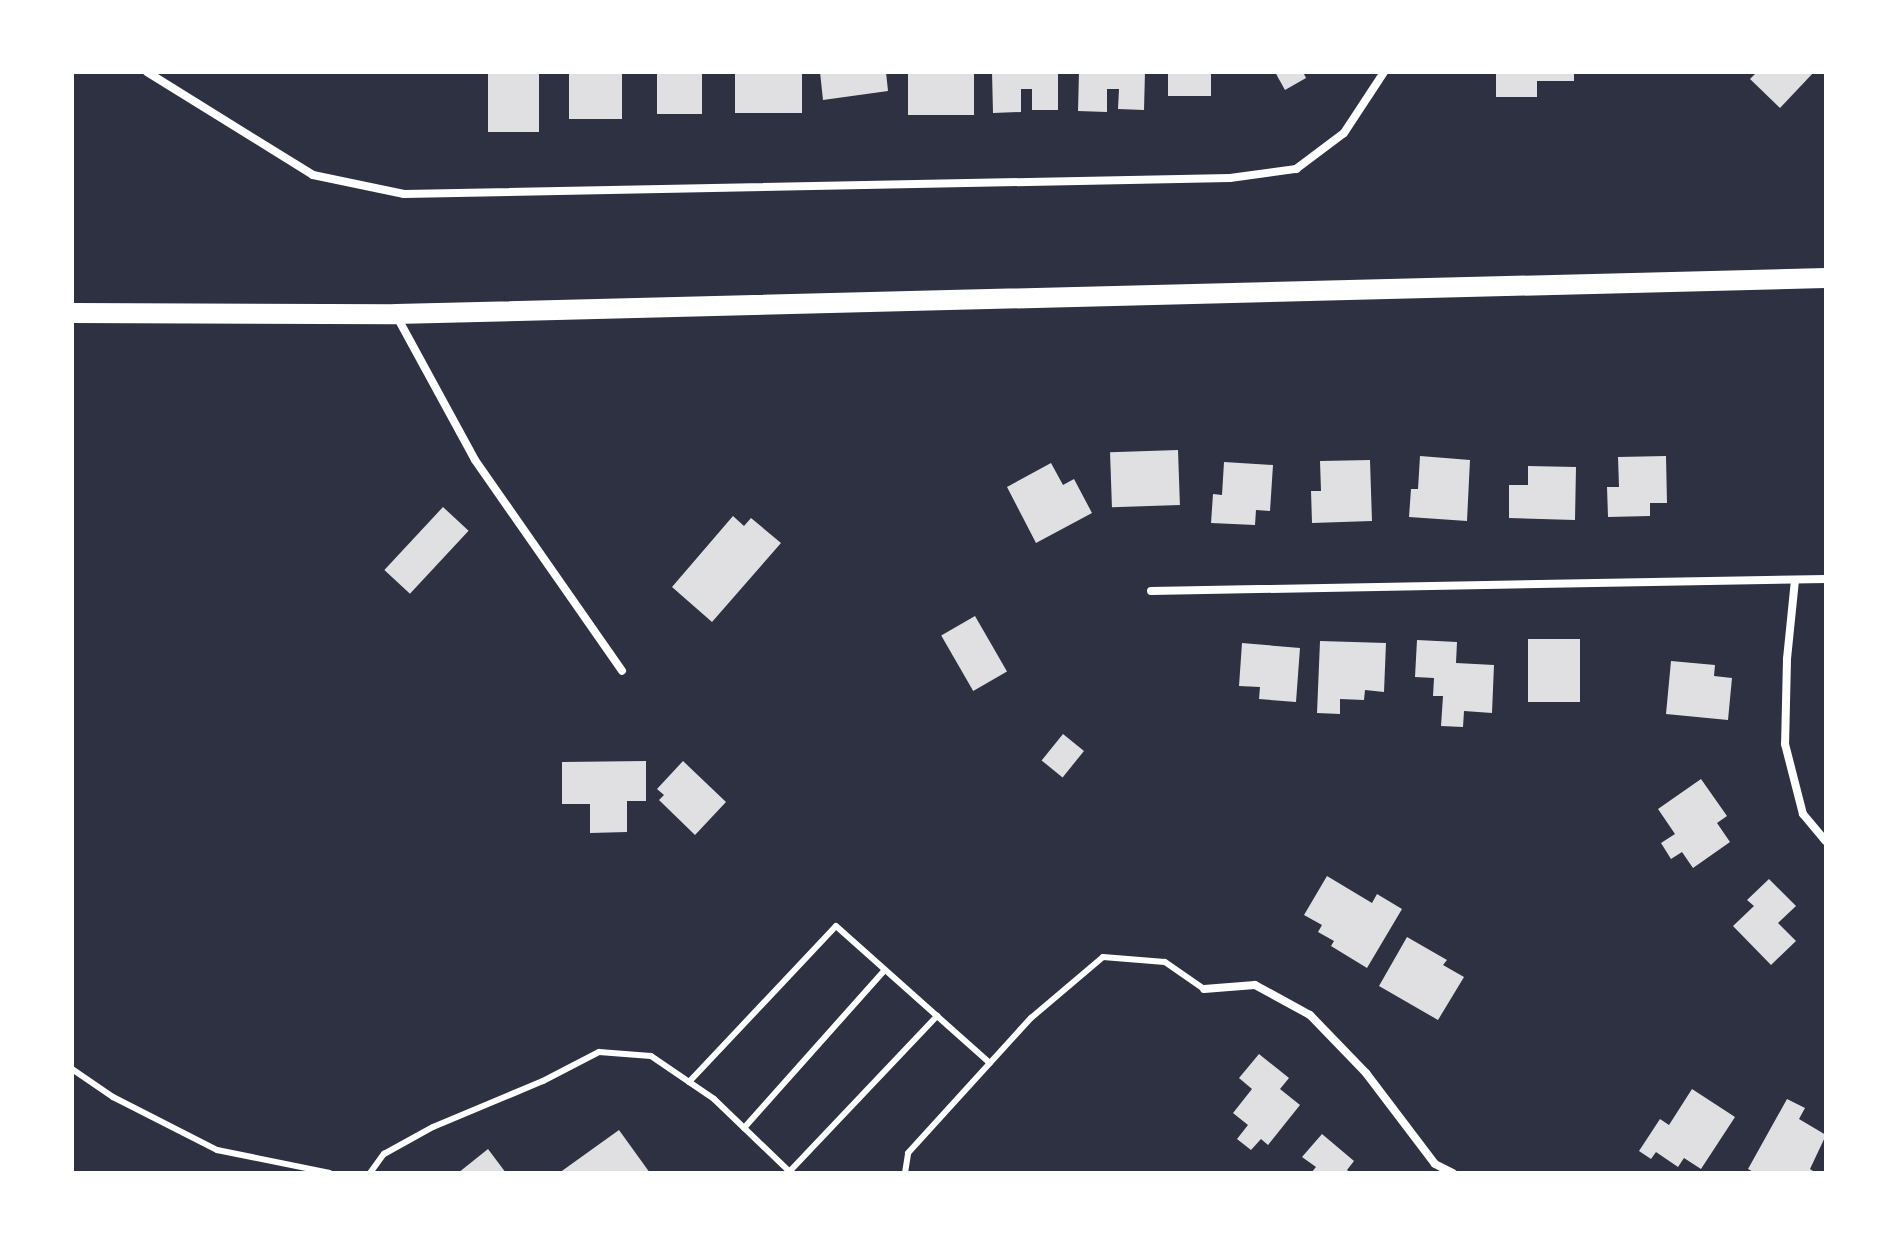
<!DOCTYPE html>
<html>
<head>
<meta charset="utf-8">
<style>
  body { margin:0 }
  #map { position:relative; width:1898px; height:1245px; overflow:hidden; background:#2d3142; font-family:"Source Sans 3",sans-serif }
  div>[style] { position:absolute }
  [style*='--x'] { left:calc(var(--x)*1px); top:calc(var(--y)*1px); width:calc(var(--w)*1px); rotate:calc(var(--a)*1deg) }
  .building>* { inset:0; background:#e0e0e3; transform-origin:0 0 }
  .service>* { height:6px; margin:-3px; padding:0 3px; transform-origin:3px; border-radius:3px; background:#fff }
  .minor>* { height:8px; margin:-4px; padding:0 4px; transform-origin:4px; border-radius:4px; background:#fff }
  .primary>* { height:20px; margin:-10px; padding:0 10px; transform-origin:10px; border-radius:10px; background:#fff }
  span { translate:-50% -50%; white-space:nowrap; text-align:center; line-height:1.15; -webkit-text-stroke:6px #fff; paint-order:stroke }
  .frame { position:absolute; inset:0; border:74px solid #fff; pointer-events:none }
</style>
</head>
<body>
<div id="map">
  <div class="building">
    <i style="left:488px;top:72px;width:51px;height:60px"></i>
    <i style="left:569px;top:72px;width:53px;height:47px"></i>
    <i style="left:657px;top:72px;width:45px;height:42px"></i>
    <i style="left:735px;top:72px;width:67px;height:41px"></i>
    <i style="clip-path:polygon(820px 72px,886px 72px,888px 91px,823px 100px)"></i>
    <i style="left:908px;top:72px;width:66px;height:43px"></i>
    <i style="clip-path:polygon(992px 72px,1058px 72px,1058px 110px,1032px 110px,1032px 89px,1021px 89px,1021px 112px,993px 113px)"></i>
    <i style="clip-path:polygon(1079px 72px,1145px 72px,1144px 110px,1118px 109px,1119px 89px,1107px 89px,1107px 112px,1078px 111px)"></i>
    <i style="left:1168px;top:72px;width:43px;height:24px"></i>
    <i style="clip-path:polygon(1275px 72px,1303px 72px,1306px 78px,1285px 90px)"></i>
    <i style="clip-path:polygon(1496px 72px,1574px 72px,1574px 81px,1537px 81px,1537px 97px,1496px 97px)"></i>
    <i style="clip-path:polygon(1757px 72px,1814px 72px,1780px 108px,1750px 79px)"></i>
    <i style="left:1178px;top:450px;width:55px;height:68px;rotate:88deg"></i>
    <i style="clip-path:polygon(1420px 456px,1470px 460px,1467px 521px,1409px 517px,1411px 489px,1418px 489px)"></i>
    <i style="clip-path:polygon(1666px 456px,1667px 503px,1650px 503px,1650px 516px,1608px 517px,1607px 487px,1619px 487px,1618px 457px)"></i>
    <i style="clip-path:polygon(1370px 460px,1372px 521px,1312px 523px,1311px 491px,1321px 491px,1320px 461px)"></i>
    <i style="clip-path:polygon(1224px 462px,1273px 465px,1270px 511px,1256px 510px,1255px 525px,1211px 523px,1213px 494px,1222px 495px)"></i>
    <i style="clip-path:polygon(1051px 463px,1063px 485px,1074px 479px,1092px 513px,1036px 543px,1007px 487px)"></i>
    <i style="clip-path:polygon(1528px 466px,1576px 467px,1575px 520px,1509px 518px,1509px 485px,1528px 485px)"></i>
    <i style="left:443px;top:507px;width:35px;height:86px;rotate:43deg"></i>
    <i style="clip-path:polygon(733px 516px,744px 526px,751px 518px,781px 543px,712px 622px,672px 587px)"></i>
    <i style="left:975px;top:616px;width:64px;height:39px;rotate:60deg"></i>
    <i style="left:1528px;top:639px;width:52px;height:63px"></i>
    <i style="clip-path:polygon(1417px 640px,1457px 642px,1456px 663px,1494px 665px,1492px 713px,1464px 711px,1463px 727px,1441px 726px,1443px 696px,1433px 696px,1434px 678px,1415px 677px)"></i>
    <i style="clip-path:polygon(1320px 641px,1386px 643px,1384px 692px,1365px 690px,1364px 700px,1340px 699px,1340px 714px,1317px 713px)"></i>
    <i style="clip-path:polygon(1242px 643px,1300px 648px,1296px 702px,1259px 699px,1260px 687px,1239px 686px)"></i>
    <i style="clip-path:polygon(1671px 661px,1715px 665px,1714px 676px,1732px 678px,1728px 720px,1666px 714px)"></i>
    <i style="left:1063px;top:734px;width:27px;height:34px;rotate:39deg"></i>
    <i style="clip-path:polygon(646px 761px,646px 801px,627px 801px,627px 832px,590px 833px,590px 804px,562px 804px,562px 762px)"></i>
    <i style="clip-path:polygon(683px 761px,726px 802px,695px 835px,659px 800px,664px 795px,657px 789px)"></i>
    <i style="clip-path:polygon(1701px 779px,1727px 816px,1717px 823px,1730px 842px,1693px 868px,1682px 852px,1671px 859px,1661px 843px,1675px 834px,1658px 809px)"></i>
    <i style="clip-path:polygon(1327px 876px,1372px 903px,1377px 894px,1402px 909px,1367px 968px,1331px 946px,1334px 941px,1318px 932px,1322px 925px,1304px 915px)"></i>
    <i style="clip-path:polygon(1769px 879px,1796px 906px,1778px 923px,1796px 941px,1771px 965px,1733px 926px,1754px 906px,1747px 900px)"></i>
    <i style="clip-path:polygon(1407px 937px,1447px 960px,1443px 965px,1464px 977px,1438px 1020px,1379px 986px)"></i>
    <i style="clip-path:polygon(1259px 1054px,1289px 1078px,1280px 1089px,1300px 1105px,1268px 1145px,1261px 1139px,1251px 1150px,1237px 1139px,1248px 1125px,1233px 1113px,1252px 1089px,1239px 1078px)"></i>
    <i style="clip-path:polygon(1692px 1089px,1735px 1117px,1701px 1169px,1684px 1158px,1678px 1167px,1656px 1152px,1651px 1159px,1639px 1151px,1660px 1119px,1669px 1125px)"></i>
    <i style="clip-path:polygon(1787px 1099px,1805px 1108px,1799px 1119px,1826px 1135px,1810px 1169px,1816px 1173px,1755px 1173px,1748px 1169px)"></i>
    <i style="clip-path:polygon(619px 1130px,650px 1173px,559px 1173px)"></i>
    <i style="clip-path:polygon(1322px 1134px,1354px 1161px,1347px 1170px,1351px 1173px,1311px 1173px,1316px 1167px,1302px 1157px)"></i>
    <i style="clip-path:polygon(488px 1149px,506px 1173px,458px 1173px)"></i>
  </div>
  <div class="service">
    <i style="--x:72;--y:1069;--w:50;--a:34.3"></i>
    <i style="--x:113;--y:1097;--w:117;--a:27"></i>
    <i style="--x:217;--y:1150;--w:115;--a:11.5"></i>
    <i style="--x:689;--y:1082;--w:214;--a:-46.7"></i>
    <i style="--x:836;--y:926;--w:206;--a:41.7"></i>
    <i style="--x:744;--y:1128;--w:212;--a:-48.3"></i>
    <i style="--x:790;--y:1171;--w:214;--a:-46.5"></i>
    <i style="--x:370;--y:1173;--w:24;--a:-54"></i>
    <i style="--x:384;--y:1154;--w:56;--a:-28.9"></i>
    <i style="--x:433;--y:1127;--w:119;--a:-22.7"></i>
    <i style="--x:543;--y:1081;--w:63;--a:-27.4"></i>
    <i style="--x:599;--y:1052;--w:52;--a:4.4"></i>
    <i style="--x:651;--y:1056;--w:76;--a:34.3"></i>
    <i style="--x:714;--y:1099;--w:107;--a:43.9"></i>
    <i style="--x:905;--y:1173;--w:20;--a:-81"></i>
    <i style="--x:908;--y:1153;--w:183;--a:-47.7"></i>
    <i style="--x:1031;--y:1018;--w:94;--a:-40.3"></i>
    <i style="--x:1103;--y:957;--w:62;--a:4.6"></i>
    <i style="--x:1165;--y:962;--w:47;--a:34.7"></i>
  </div>
  <div class="minor">
    <i style="--x:147;--y:72;--w:195;--a:31.8"></i>
    <i style="--x:313;--y:175;--w:93;--a:11.8"></i>
    <i style="--x:404;--y:194;--w:826;--a:-1.11"></i>
    <i style="--x:1230;--y:178;--w:67;--a:-7.8"></i>
    <i style="--x:1296;--y:169;--w:60;--a:-36.9"></i>
    <i style="--x:1344;--y:133;--w:73;--a:-56.7"></i>
    <i style="--x:396;--y:315;--w:165;--a:61.4"></i>
    <i style="--x:475;--y:460;--w:257;--a:55.1"></i>
    <i style="--x:1795;--y:580;--w:79;--a:95.8"></i>
    <i style="--x:1787;--y:659;--w:85;--a:91.3"></i>
    <i style="--x:1785;--y:744;--w:72;--a:75.6"></i>
    <i style="--x:1803;--y:814;--w:35;--a:50"></i>
    <i style="--x:1151;--y:591;--w:675;--a:-1.02"></i>
    <i style="--x:1204;--y:989;--w:51;--a:-4.5"></i>
    <i style="--x:1255;--y:985;--w:63;--a:28.6"></i>
    <i style="--x:1310;--y:1015;--w:81;--a:46"></i>
    <i style="--x:1366;--y:1073;--w:114;--a:52.8"></i>
    <i style="--x:1435;--y:1164;--w:20;--a:27"></i>
  </div>
  <div class="primary">
    <i style="--x:72;--y:313;--w:324;--a:0.2"></i>
    <i style="--x:396;--y:314;--w:1430;--a:-1.44"></i>
  </div>
  <div class="frame"></div>
</div>
</body>
</html>
